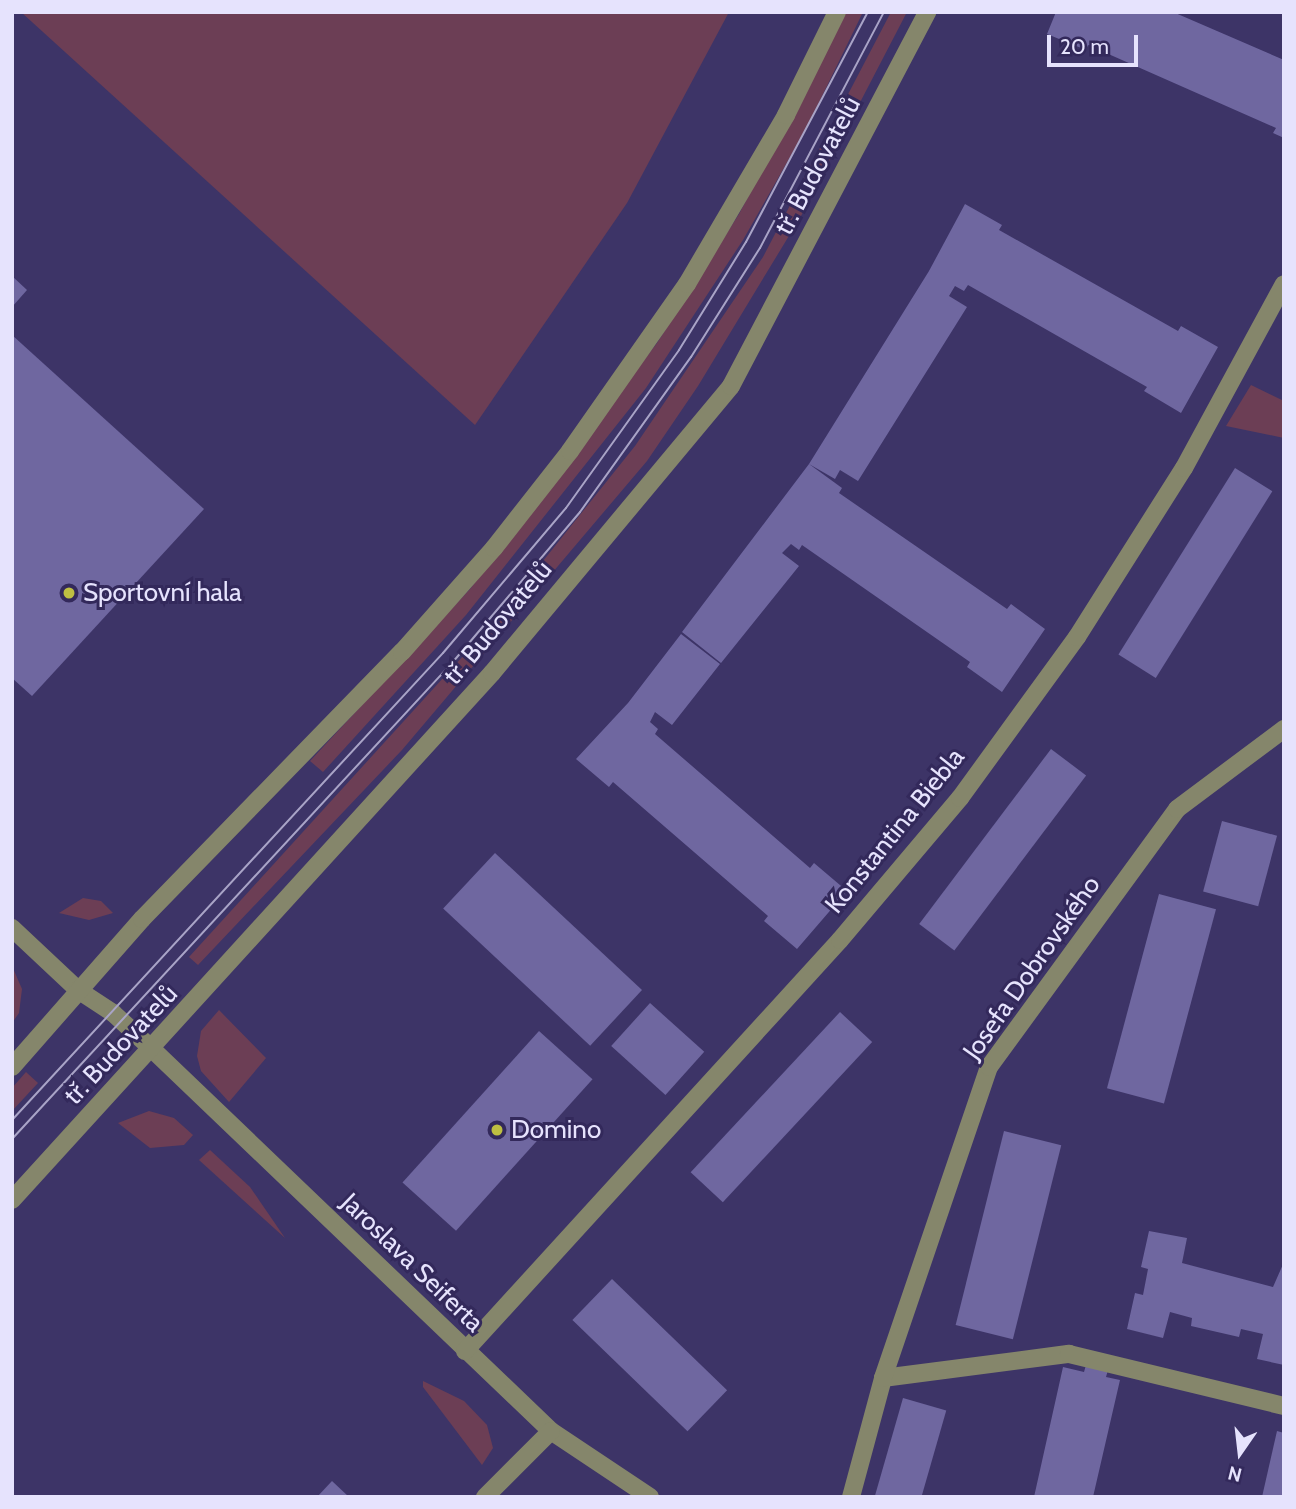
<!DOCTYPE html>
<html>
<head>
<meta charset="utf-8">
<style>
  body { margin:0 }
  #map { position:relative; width:1296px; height:1509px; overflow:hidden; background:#3d3467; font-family:Cabin,sans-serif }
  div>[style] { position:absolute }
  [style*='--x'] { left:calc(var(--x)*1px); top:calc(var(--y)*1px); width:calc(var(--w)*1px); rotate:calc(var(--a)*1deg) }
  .green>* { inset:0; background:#6c3e55 }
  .building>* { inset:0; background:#6f67a0; transform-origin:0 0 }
  .minor>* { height:18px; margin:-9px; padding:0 9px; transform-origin:9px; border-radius:9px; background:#85866b }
  .tram>* { height:2px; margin:-1px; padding:0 1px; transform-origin:1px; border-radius:1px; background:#a9a4c7 }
  .dots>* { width:19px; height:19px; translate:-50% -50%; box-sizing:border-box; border:4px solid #33295b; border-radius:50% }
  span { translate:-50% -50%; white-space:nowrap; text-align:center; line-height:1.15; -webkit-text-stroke:6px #33295b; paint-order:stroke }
  .street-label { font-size:26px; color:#e6e3fd }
  .poi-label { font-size:26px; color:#e6e3fd }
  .left { translate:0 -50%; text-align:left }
  .frame { position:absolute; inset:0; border:14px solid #e6e3fd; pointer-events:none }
  .north { position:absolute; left:1205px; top:1418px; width:70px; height:70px; -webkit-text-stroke:5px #33295b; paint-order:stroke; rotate:194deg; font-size:19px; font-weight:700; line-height:28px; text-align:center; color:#e6e3fd }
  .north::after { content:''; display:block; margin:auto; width:24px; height:32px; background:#e6e3fd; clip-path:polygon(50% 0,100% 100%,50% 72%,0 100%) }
  .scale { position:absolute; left:1047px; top:35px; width:91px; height:32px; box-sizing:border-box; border:4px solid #e6e3fd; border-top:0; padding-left:9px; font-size:21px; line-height:24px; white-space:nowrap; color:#e6e3fd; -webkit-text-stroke:5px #33295b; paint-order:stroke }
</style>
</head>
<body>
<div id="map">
  <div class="green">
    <i style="clip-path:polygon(21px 12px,729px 12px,627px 203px,475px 425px)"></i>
    <i style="clip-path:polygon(846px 12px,863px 12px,806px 129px,743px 240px,646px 388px,466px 615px,323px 772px,310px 761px,470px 589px,657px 343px,739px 214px)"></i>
    <i style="clip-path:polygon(891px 12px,907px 12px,801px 216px,698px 386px,647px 461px,402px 750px,198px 965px,189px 957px,495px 621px,635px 446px,763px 257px)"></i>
    <i style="clip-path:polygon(1251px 385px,1284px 401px,1284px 438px,1226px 426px)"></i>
    <i style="clip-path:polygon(83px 898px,101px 901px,113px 913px,89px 920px,59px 913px)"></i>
    <i style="clip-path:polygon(12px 966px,22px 989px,19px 1013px,12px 1023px)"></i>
    <i style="clip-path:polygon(219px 1010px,266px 1058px,229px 1102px,201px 1071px,197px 1056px,201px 1031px)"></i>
    <i style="clip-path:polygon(26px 1072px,38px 1083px,12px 1111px,12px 1088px)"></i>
    <i style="clip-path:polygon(149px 1111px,174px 1118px,193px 1135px,184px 1145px,150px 1148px,118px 1123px)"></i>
    <i style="clip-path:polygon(210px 1150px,250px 1187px,285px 1238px,199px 1160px)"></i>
    <i style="clip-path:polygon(423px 1381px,464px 1401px,487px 1425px,493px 1448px,482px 1465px,423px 1387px)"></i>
  </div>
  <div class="building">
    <i style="clip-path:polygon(1056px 12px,1173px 12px,1284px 60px,1284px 138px,1273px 133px,1276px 128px,1088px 45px,1086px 50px,1047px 34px)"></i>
    <i style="clip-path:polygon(965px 204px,1002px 225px,999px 230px,1178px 331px,1181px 326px,1218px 347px,1181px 413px,1144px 391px,1147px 387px,968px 285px,964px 291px,955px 286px,949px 296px,967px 307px,858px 481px,840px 470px,835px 479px,809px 464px,842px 488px,839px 493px,1007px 609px,1011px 604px,1045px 629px,1002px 692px,967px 667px,970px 662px,802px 545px,799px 550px,791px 544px,782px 553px,799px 566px,721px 663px,682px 632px,809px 464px,929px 271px)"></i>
    <i style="clip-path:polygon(12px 276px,27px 290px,12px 307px)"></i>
    <i style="clip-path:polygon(12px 335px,204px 509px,32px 696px,12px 678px)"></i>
    <i style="left:1235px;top:468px;width:44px;height:220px;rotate:32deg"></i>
    <i style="clip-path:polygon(681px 634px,720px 664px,672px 725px,655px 712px,650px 722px,658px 729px,655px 734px,810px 868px,814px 863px,847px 891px,797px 949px,764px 921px,768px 916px,613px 782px,609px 787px,576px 759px,628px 703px)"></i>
    <i style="left:1051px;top:749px;width:44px;height:219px;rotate:37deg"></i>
    <i style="left:1222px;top:821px;width:57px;height:73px;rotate:15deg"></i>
    <i style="left:495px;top:853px;width:201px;height:76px;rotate:43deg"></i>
    <i style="left:1159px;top:894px;width:59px;height:201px;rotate:15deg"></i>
    <i style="left:650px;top:1003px;width:73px;height:58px;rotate:42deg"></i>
    <i style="left:840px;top:1012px;width:44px;height:219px;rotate:43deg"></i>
    <i style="left:539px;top:1031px;width:72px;height:204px;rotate:42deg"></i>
    <i style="left:1004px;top:1131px;width:59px;height:200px;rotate:14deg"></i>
    <i style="clip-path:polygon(1149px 1231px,1187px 1238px,1182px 1263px,1273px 1287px,1284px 1262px,1284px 1365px,1257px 1359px,1263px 1334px,1241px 1329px,1239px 1337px,1191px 1326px,1192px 1318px,1170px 1312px,1163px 1338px,1127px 1329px,1135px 1293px,1143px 1295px,1148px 1269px,1141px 1267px)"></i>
    <i style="left:612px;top:1279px;width:160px;height:57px;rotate:44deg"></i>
    <i style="clip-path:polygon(1086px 1365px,1108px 1370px,1106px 1377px,1120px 1380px,1093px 1497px,1034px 1497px,1063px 1367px,1084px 1372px)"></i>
    <i style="left:903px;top:1398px;width:45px;height:103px;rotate:16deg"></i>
    <i style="clip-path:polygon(1277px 1431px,1284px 1433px,1284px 1497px,1262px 1497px)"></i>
    <i style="clip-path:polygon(332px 1481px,349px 1497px,317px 1497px)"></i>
  </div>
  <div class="minor">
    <i style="--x:12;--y:928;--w:91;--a:43.2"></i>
    <i style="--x:78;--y:990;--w:42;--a:33.3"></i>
    <i style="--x:113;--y:1013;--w:53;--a:42.7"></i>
    <i style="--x:152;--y:1049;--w:552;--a:43.75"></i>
    <i style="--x:551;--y:1431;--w:119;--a:33.7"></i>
    <i style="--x:12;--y:1067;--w:197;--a:-48.7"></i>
    <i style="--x:142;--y:919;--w:373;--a:-45.8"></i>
    <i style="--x:402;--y:652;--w:139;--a:-48.5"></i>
    <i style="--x:494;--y:548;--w:123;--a:-51.9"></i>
    <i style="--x:570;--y:451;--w:204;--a:-55"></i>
    <i style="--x:687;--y:284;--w:196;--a:-59.6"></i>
    <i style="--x:786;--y:115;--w:115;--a:-63.7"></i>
    <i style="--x:12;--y:1200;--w:713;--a:-47.67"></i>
    <i style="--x:492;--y:673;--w:373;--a:-50.2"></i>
    <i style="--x:731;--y:386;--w:422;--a:-62.3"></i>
    <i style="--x:465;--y:1351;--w:556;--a:-47.62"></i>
    <i style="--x:840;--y:940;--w:186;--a:-49.8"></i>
    <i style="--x:960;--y:798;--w:199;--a:-54"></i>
    <i style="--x:1077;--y:637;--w:200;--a:-57.7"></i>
    <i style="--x:1184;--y:468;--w:209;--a:-61.5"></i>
    <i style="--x:883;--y:1378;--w:188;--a:-7.4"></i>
    <i style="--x:1069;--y:1354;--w:221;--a:13.6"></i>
    <i style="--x:485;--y:1497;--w:93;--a:-45"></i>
    <i style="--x:851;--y:1497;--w:123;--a:-74.9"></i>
    <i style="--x:883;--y:1378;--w:329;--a:-71.2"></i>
    <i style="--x:989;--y:1067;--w:319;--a:-53.9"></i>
    <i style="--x:1177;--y:809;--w:134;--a:-36.8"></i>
  </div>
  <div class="tram">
    <i style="--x:12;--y:1120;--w:635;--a:-47.3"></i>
    <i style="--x:443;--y:653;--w:190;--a:-49.7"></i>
    <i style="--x:566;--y:508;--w:194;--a:-54.4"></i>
    <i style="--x:679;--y:350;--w:127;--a:-58.2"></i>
    <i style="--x:746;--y:242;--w:260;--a:-62.1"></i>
    <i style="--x:12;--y:1139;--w:648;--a:-47.25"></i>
    <i style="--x:452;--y:663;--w:198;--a:-49.7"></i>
    <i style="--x:580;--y:512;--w:191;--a:-54.4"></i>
    <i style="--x:691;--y:357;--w:129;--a:-57.7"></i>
    <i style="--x:760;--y:248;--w:267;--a:-62.3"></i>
  </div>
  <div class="dots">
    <i style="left:69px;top:593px;background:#bebf42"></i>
    <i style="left:497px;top:1130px;background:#bebf42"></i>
  </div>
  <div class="street-label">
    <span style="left:818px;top:166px;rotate:-62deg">tř. Budovatelů</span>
    <span style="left:498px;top:623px;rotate:-50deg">tř. Budovatelů</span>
    <span style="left:895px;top:831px;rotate:-51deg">Konstantina Biebla</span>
    <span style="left:1032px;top:968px;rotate:-55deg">Josefa Dobrovského</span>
    <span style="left:121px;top:1045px;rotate:-47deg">tř. Budovatelů</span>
    <span style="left:412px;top:1263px;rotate:44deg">Jaroslava Seiferta</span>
  </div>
  <div class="poi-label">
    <span class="left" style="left:83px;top:593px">Sportovní hala</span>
    <span class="left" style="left:511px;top:1130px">Domino</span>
  </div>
  <div class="frame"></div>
  <div class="north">N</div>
  <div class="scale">20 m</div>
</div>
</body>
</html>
